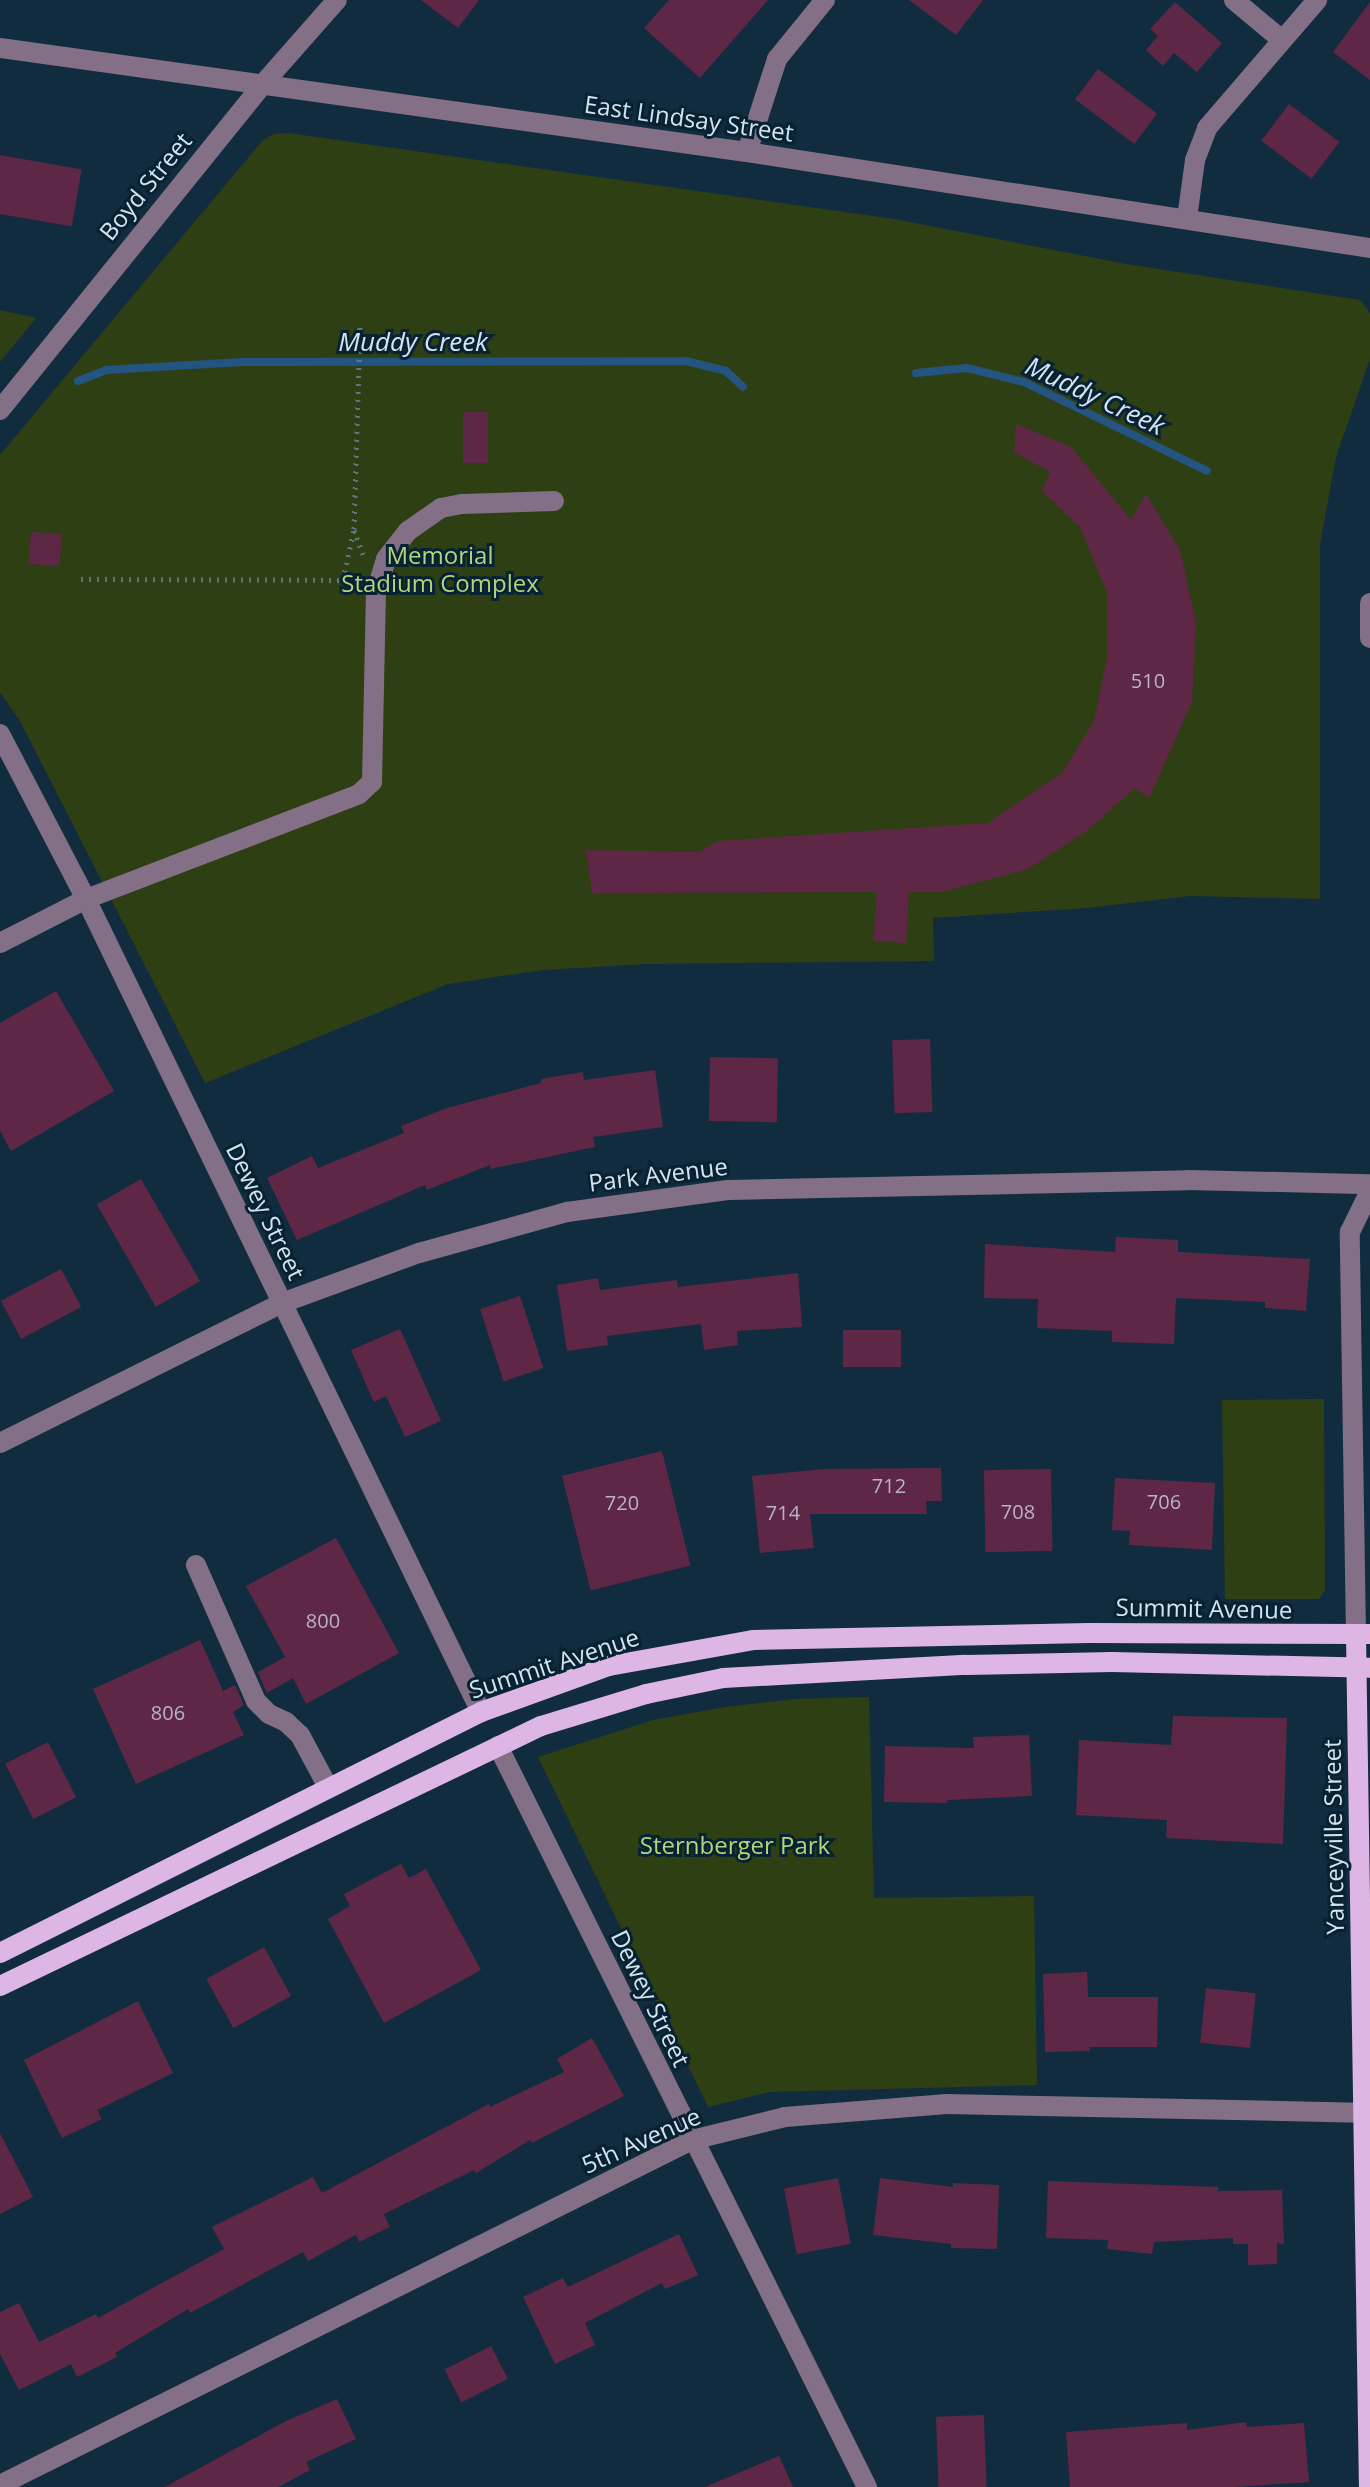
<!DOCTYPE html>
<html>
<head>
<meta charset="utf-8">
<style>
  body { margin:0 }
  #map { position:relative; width:1370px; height:2487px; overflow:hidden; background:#112c3e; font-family:"Open Sans",sans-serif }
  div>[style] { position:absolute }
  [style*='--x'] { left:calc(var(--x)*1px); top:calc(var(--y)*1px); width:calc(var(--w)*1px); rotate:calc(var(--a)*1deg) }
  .green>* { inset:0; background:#2f3f14 }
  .stream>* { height:8px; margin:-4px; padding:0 4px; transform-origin:4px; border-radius:4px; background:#245582 }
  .building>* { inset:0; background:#5f2746; transform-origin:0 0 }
  .path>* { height:5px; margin-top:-2.5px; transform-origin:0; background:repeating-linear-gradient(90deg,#5e7484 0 2px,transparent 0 8px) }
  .minor>* { height:20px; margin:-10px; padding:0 10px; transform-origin:10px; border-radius:10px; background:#836f86 }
  .major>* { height:20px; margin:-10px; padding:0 10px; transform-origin:10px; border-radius:10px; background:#deb6e5 }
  span { translate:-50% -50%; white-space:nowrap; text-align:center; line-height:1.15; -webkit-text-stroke:6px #072233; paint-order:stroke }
  .number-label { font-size:20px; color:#b7b4c5 }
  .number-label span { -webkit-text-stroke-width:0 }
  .street-label { font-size:24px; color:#d4e3ef }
  .park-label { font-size:24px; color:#b1d57c }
  .water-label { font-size:26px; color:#d6e3f2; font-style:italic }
</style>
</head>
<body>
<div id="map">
  <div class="green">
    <i style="clip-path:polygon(288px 133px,894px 219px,1126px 264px,1360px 300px,1370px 313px,1370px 359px,1336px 457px,1320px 544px,1320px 899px,1190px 896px,1087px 908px,933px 918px,934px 961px,647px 964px,543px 970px,448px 984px,205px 1083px,21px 723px,0 692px,0 455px,263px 140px,274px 134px)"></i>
    <i style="clip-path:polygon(0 310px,36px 318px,0 362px)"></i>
    <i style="clip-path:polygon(1324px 1399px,1325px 1590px,1319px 1599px,1225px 1599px,1222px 1400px)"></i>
    <i style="clip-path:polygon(869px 1697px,874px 1898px,1034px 1896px,1037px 2085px,769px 2092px,708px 2107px,538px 1757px,653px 1720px,725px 1707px,794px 1699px)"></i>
  </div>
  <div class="stream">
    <i style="--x:916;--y:373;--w:51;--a:-5.6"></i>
    <i style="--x:967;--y:368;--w:59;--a:13.8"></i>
    <i style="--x:1024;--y:382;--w:203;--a:25.9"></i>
    <i style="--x:78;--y:381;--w:30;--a:-21"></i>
    <i style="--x:106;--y:370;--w:136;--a:-3.4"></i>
    <i style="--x:242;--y:362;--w:444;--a:-0.1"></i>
    <i style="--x:686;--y:361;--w:41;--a:14"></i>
    <i style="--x:726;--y:371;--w:23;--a:43"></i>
  </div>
  <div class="building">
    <i style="clip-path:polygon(421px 0,479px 0,458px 28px)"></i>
    <i style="clip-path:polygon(669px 0,768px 0,700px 78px,644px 28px)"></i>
    <i style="clip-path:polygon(909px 0,983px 0,956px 35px)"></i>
    <i style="clip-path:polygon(1175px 2px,1222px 43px,1197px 72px,1174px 53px,1163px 66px,1146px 50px,1158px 36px,1150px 29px)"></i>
    <i style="clip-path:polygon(1370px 2px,1370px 80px,1333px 52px)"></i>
    <i style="left:1098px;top:69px;width:74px;height:38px;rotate:37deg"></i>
    <i style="left:1289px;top:104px;width:63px;height:46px;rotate:37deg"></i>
    <i style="left:0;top:155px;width:83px;height:58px;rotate:10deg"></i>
    <i style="left:463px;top:412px;width:25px;height:51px"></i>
    <i style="clip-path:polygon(1016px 424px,1071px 447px,1131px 520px,1146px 494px,1180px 550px,1196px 622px,1192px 702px,1149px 798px,1135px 788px,1088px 830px,1028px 869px,941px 892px,909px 892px,906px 943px,873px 941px,877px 892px,592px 893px,586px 850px,699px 852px,718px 841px,988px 823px,1062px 773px,1094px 721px,1107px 658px,1107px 593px,1080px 527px,1042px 491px,1050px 472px,1014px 452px)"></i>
    <i style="left:31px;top:532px;width:31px;height:32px;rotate:4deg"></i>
    <i style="clip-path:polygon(56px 991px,114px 1091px,11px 1151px,0 1131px,0 1023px)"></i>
    <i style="left:930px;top:1039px;width:73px;height:38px;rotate:88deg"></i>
    <i style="left:710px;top:1057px;width:68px;height:64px;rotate:1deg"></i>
    <i style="clip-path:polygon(655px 1070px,663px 1127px,593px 1137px,595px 1147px,490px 1169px,490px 1165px,427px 1190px,425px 1185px,297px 1240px,267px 1178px,312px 1156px,318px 1168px,404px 1133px,401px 1126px,447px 1108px,541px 1083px,541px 1079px,583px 1072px,584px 1080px)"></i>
    <i style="left:141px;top:1179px;width:118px;height:51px;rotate:60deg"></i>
    <i style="clip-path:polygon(1116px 1237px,1178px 1240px,1178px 1252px,1310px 1259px,1306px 1311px,1265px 1308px,1265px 1302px,1176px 1298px,1174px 1344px,1112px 1342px,1112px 1331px,1037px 1328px,1038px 1299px,984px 1298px,985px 1244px,1115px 1252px)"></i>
    <i style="left:61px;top:1269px;width:43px;height:68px;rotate:62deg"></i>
    <i style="clip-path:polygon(798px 1273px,802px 1327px,737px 1331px,738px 1345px,704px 1350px,701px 1324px,607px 1336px,608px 1345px,567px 1351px,557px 1285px,598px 1278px,600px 1290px,677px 1280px,678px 1287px)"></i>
    <i style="left:520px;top:1296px;width:76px;height:42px;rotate:72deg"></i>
    <i style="clip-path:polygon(400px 1329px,441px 1421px,405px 1437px,386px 1396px,374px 1402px,351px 1350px)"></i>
    <i style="left:901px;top:1330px;width:37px;height:58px;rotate:90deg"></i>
    <i style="left:662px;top:1451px;width:118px;height:103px;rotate:76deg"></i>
    <i style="clip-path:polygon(941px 1468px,942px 1501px,926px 1501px,927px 1514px,810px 1514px,814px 1548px,760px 1553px,752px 1476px,825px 1469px)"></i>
    <i style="left:1051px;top:1469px;width:82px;height:67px;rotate:89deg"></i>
    <i style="clip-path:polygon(1115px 1478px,1215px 1483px,1212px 1550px,1129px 1545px,1130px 1531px,1112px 1530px)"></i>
    <i style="clip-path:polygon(336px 1538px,399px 1653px,306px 1704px,293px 1678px,267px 1693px,258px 1672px,285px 1657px,246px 1586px)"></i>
    <i style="clip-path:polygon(200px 1640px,223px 1691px,235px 1685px,244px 1705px,233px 1712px,244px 1735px,136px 1784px,93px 1689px)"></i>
    <i style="clip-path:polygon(1173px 1716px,1287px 1718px,1283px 1844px,1166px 1838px,1167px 1820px,1076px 1815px,1079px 1740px,1171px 1745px)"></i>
    <i style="clip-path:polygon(1029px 1735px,1032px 1796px,947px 1800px,947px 1803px,884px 1802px,885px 1746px,974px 1748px,973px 1737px)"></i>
    <i style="left:48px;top:1742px;width:62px;height:48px;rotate:63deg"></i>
    <i style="clip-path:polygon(401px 1864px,409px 1878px,426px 1869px,481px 1970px,384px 2023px,328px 1919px,350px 1906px,344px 1894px)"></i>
    <i style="left:264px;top:1947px;width:56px;height:66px;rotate:61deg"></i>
    <i style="clip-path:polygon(1087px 1972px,1088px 1997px,1158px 1997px,1157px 2047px,1089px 2047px,1090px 2051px,1045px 2052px,1043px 1974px)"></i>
    <i style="left:1206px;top:1988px;width:50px;height:55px;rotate:6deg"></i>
    <i style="clip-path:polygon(138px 2001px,173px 2073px,97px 2110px,102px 2119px,62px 2138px,24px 2060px)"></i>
    <i style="clip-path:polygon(592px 2038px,624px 2096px,532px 2143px,530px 2140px,476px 2173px,474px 2170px,384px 2214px,390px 2227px,359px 2242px,356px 2235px,308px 2261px,303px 2252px,190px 2313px,188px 2309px,115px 2353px,117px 2357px,77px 2377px,71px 2364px,19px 2390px,0 2354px,0 2312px,19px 2303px,39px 2342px,96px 2314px,98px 2318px,224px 2249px,212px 2227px,313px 2177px,322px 2193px,489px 2104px,490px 2107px,564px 2072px,557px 2059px)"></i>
    <i style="clip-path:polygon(0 2133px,33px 2197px,0 2214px)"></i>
    <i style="left:838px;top:2178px;width:67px;height:55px;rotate:79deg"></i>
    <i style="clip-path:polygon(880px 2178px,953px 2187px,953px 2183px,999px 2185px,997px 2249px,951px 2248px,951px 2244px,873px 2235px)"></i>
    <i style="clip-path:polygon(1048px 2181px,1218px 2187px,1218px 2191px,1282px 2190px,1284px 2244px,1277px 2243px,1277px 2264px,1248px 2265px,1248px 2244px,1233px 2244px,1233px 2238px,1154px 2242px,1152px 2254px,1107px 2249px,1108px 2240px,1046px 2238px)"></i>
    <i style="clip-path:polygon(679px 2234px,698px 2275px,665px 2289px,662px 2283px,585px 2323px,595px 2345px,555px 2364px,523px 2297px,563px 2278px,568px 2287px)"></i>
    <i style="left:491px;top:2346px;width:37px;height:52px;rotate:63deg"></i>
    <i style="clip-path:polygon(337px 2399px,356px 2439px,306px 2462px,310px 2470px,278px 2487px,165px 2487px,284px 2422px)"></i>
    <i style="left:984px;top:2415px;width:72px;height:48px;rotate:88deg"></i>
    <i style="clip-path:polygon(1246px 2422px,1247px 2427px,1304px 2423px,1309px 2482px,1234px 2487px,1070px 2487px,1066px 2432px,1187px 2423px,1187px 2430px)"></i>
    <i style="clip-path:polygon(779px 2456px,793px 2487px,705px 2487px)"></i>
  </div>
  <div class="path">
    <i style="--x:354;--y:530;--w:27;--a:70"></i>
    <i style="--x:81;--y:579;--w:262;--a:0.2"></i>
    <i style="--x:343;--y:580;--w:52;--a:-77.8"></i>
    <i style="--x:354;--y:529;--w:203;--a:-88.3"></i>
  </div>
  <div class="minor">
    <i style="--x:1234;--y:0;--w:62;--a:39.8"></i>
    <i style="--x:0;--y:48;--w:754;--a:7.93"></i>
    <i style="--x:747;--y:152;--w:630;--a:8.76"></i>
    <i style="--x:747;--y:152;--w:98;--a:-72.1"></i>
    <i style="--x:777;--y:59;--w:76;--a:-50.9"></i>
    <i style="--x:1187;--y:218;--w:59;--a:-82.1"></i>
    <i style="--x:1195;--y:160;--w:34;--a:-69"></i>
    <i style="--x:1207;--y:128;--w:169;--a:-49.3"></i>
    <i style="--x:0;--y:410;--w:417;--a:-51.1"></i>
    <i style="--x:262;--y:85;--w:113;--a:-48.6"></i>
    <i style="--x:1370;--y:603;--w:35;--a:90"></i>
    <i style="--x:0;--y:734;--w:186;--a:62.5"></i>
    <i style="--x:86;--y:899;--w:904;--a:64.09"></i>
    <i style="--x:0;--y:943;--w:97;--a:-27.1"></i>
    <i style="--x:86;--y:899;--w:292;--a:-21"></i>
    <i style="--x:359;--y:794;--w:18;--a:-43"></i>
    <i style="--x:372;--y:782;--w:190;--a:-88.8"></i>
    <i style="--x:376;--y:592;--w:34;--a:-73"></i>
    <i style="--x:386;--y:559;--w:36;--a:-52"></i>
    <i style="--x:408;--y:531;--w:40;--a:-34.9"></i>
    <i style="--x:441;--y:508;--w:21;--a:-11"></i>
    <i style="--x:462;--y:504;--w:92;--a:-1.9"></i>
    <i style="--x:0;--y:1443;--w:315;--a:-26.4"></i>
    <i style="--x:282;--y:1303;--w:146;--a:-20.1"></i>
    <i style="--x:419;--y:1253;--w:154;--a:-15.5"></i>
    <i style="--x:567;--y:1212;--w:162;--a:-7.8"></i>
    <i style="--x:728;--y:1190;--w:460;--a:-1.2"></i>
    <i style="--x:1188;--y:1180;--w:182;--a:1.3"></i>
    <i style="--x:196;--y:1565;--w:149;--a:66.2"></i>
    <i style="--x:256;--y:1701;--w:18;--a:45"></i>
    <i style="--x:269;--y:1714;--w:19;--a:25"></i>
    <i style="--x:286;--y:1722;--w:19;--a:43"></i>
    <i style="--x:300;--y:1735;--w:59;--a:61.7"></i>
    <i style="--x:1356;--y:1635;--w:403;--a:-90.9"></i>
    <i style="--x:1350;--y:1232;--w:46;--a:-64"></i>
    <i style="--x:498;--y:1746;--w:828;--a:63.53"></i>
    <i style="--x:0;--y:2485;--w:773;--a:-26.5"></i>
    <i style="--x:692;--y:2140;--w:96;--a:-13.9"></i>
    <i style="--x:785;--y:2117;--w:162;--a:-4.6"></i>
    <i style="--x:946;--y:2104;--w:424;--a:1.2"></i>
  </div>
  <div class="major">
    <i style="--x:1356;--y:1635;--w:852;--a:89.13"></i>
    <i style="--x:0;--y:1953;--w:538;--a:-26.61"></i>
    <i style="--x:481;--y:1712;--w:136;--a:-19.8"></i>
    <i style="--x:609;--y:1666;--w:146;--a:-10.2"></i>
    <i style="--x:753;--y:1640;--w:336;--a:-1.2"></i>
    <i style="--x:1089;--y:1633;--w:281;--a:0.2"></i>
    <i style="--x:0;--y:1986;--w:600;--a:-25.67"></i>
    <i style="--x:541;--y:1726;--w:110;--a:-16.9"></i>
    <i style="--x:646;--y:1694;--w:79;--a:-11.7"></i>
    <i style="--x:723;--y:1678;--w:243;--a:-3.1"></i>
    <i style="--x:966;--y:1665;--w:146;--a:-1.2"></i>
    <i style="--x:1112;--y:1662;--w:258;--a:1.3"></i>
  </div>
  <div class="number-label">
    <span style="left:1148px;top:680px">510</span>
    <span style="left:889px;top:1485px">712</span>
    <span style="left:1164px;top:1501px">706</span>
    <span style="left:622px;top:1502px">720</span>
    <span style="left:1018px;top:1511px">708</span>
    <span style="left:783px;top:1512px">714</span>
    <span style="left:323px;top:1620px">800</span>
    <span style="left:168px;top:1712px">806</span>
  </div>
  <div class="street-label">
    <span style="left:689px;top:118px;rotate:8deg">East Lindsay Street</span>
    <span style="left:145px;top:186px;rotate:-51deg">Boyd Street</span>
    <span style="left:658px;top:1174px;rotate:-7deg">Park Avenue</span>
    <span style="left:266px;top:1211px;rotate:64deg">Dewey Street</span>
    <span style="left:1204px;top:1608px;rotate:1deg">Summit Avenue</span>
    <span style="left:554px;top:1663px;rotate:-18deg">Summit Avenue</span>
    <span style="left:1333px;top:1837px;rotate:-91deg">Yanceyville Street</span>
    <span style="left:651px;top:1998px;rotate:64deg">Dewey Street</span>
    <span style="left:641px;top:2140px;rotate:-24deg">5th Avenue</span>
  </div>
  <div class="park-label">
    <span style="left:440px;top:569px">Memorial<br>Stadium Complex</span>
    <span style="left:735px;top:1845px">Sternberger Park</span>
  </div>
  <div class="water-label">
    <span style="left:413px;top:342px">Muddy Creek</span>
    <span style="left:1095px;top:396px;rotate:25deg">Muddy Creek</span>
  </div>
</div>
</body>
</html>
